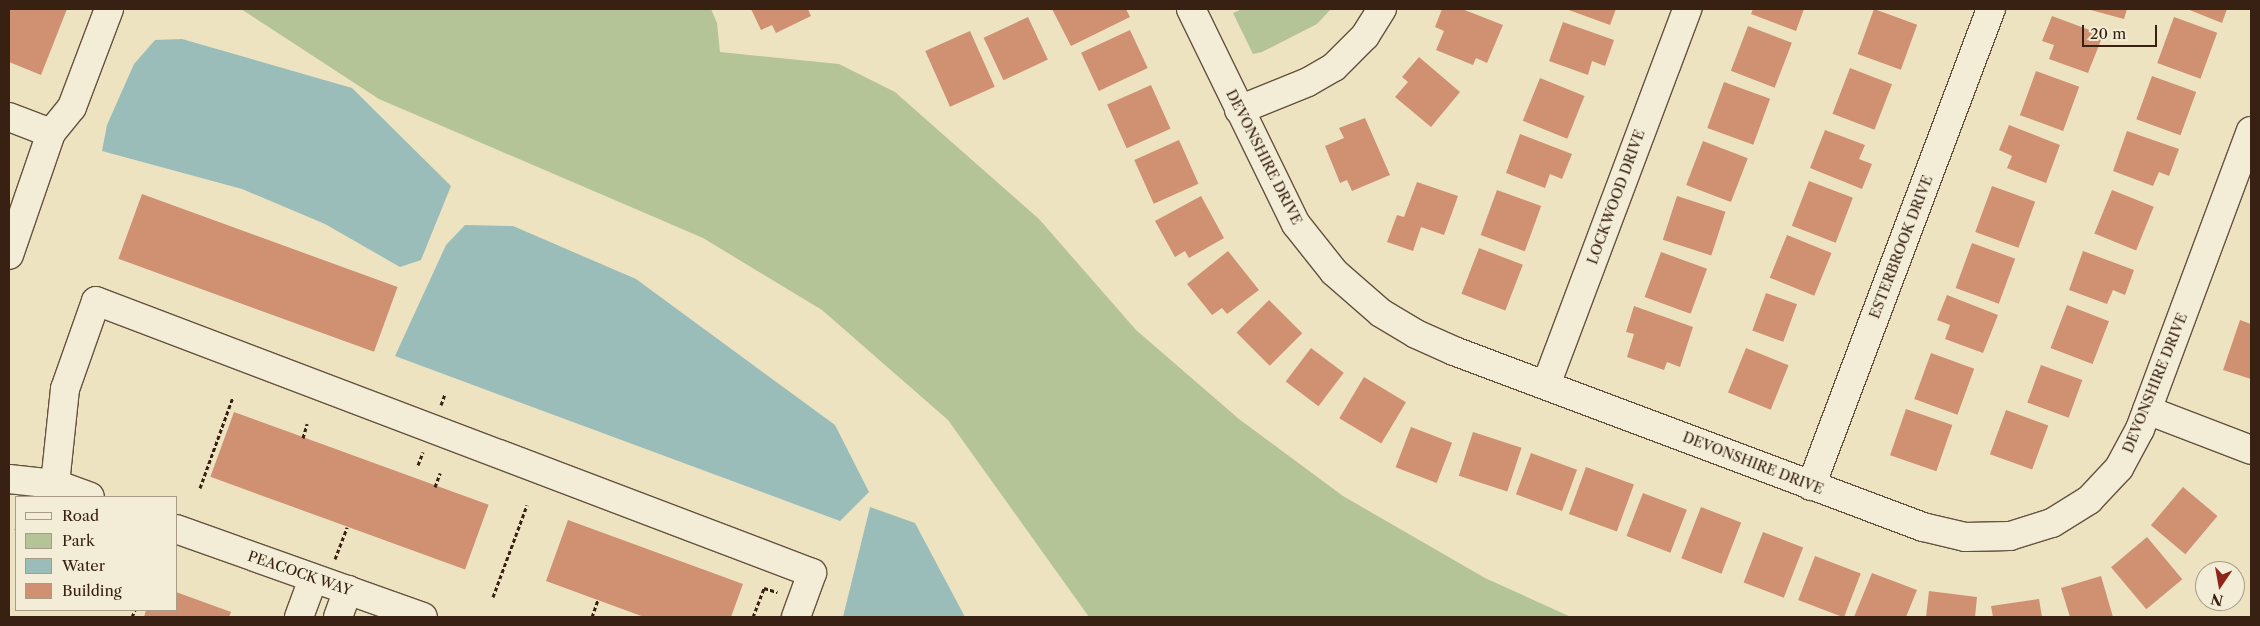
<!DOCTYPE html>
<html>
<head>
<meta charset="utf-8">
<style>
  body { margin:0 }
  #map { position:relative; width:2260px; height:626px; overflow:hidden; background:#ede3c1; font-family:"Libre Caslon Text",serif }
  div>[style] { position:absolute }
  [style*='--x'] { left:calc(var(--x)*1px); top:calc(var(--y)*1px); width:calc(var(--w)*1px); rotate:calc(var(--a)*1deg) }
  .green>* { inset:0; background:#b5c496 }
  .water>* { inset:0; background:#9bbdba }
  .building>* { inset:0; background:#d09173; transform-origin:0 0 }
  .path>* { height:3px; margin-top:-1.5px; transform-origin:0; background:repeating-linear-gradient(90deg,#382112 0 4px,transparent 0 6.5px) }
  .roads { filter:drop-shadow(1px 0 #65523e) drop-shadow(-1px 0 #65523e) drop-shadow(0 1px #65523e) drop-shadow(0 -1px #65523e) }
  .minor>* { height:28px; margin:-14px; padding:0 14px; transform-origin:14px; border-radius:14px; background:#f3edd7 }
  span { translate:-50% -50%; white-space:nowrap; text-align:center; line-height:1.15; -webkit-text-stroke:4px #f3edd7; paint-order:stroke }
  .street-label { font-size:14px; color:#382112 }
  .frame { position:absolute; inset:0; border:10px solid #382112; pointer-events:none }
  .legend { position:absolute; left:15px; top:496px; width:162px; height:115px; box-sizing:border-box; background:#f3edd7; border:1px solid #a89b88; margin:0; padding:6px 9px; list-style:none; font-size:15px; color:#382112 }
  .legend li { display:flex; align-items:center; gap:10px; height:25px }
  .legend b { width:25px; border:1px solid #a89b88 }
  .north { position:absolute; left:2195px; top:561px; width:50px; height:50px; box-sizing:border-box; background:#f3edd7; border:1px solid #a89b88; border-radius:50%; rotate:192deg; font-size:14px; font-weight:700; line-height:20px; text-align:center; color:#382112 }
  .north::after { content:''; display:block; margin:auto; width:18px; height:22px; background:#8f2418; clip-path:polygon(50% 0,100% 100%,50% 72%,0 100%) }
  .scale { position:absolute; left:2082px; top:25px; width:75px; height:22px; box-sizing:border-box; border:2px solid #382112; border-top:0; padding-left:6px; font-size:15px; line-height:18px; white-space:nowrap; color:#382112; -webkit-text-stroke:4px #f3edd7; paint-order:stroke }
</style>
</head>
<body>
<div id="map">
  <div class="green">
    <i style="clip-path:polygon(241px 9px,711px 9px,717px 23px,720px 52px,839px 64px,895px 92px,938px 130px,1039px 219px,1136px 330px,1239px 419px,1343px 496px,1485px 578px,1571px 617px,1089px 617px,948px 420px,822px 310px,703px 238px,379px 99px)"></i>
    <i style="clip-path:polygon(1242px 9px,1331px 9px,1317px 24px,1262px 52px,1253px 54px,1233px 13px)"></i>
  </div>
  <div class="water">
    <i style="clip-path:polygon(182px 39px,352px 88px,451px 186px,421px 260px,400px 267px,325px 224px,242px 189px,102px 151px,107px 125px,134px 64px,155px 40px)"></i>
    <i style="clip-path:polygon(465px 225px,513px 226px,636px 279px,835px 425px,869px 492px,840px 521px,395px 356px,446px 245px)"></i>
    <i style="clip-path:polygon(870px 507px,915px 523px,965px 617px,843px 617px)"></i>
  </div>
  <div class="building">
    <i style="clip-path:polygon(9px 9px,67px 9px,41px 75px,9px 62px)"></i>
    <i style="clip-path:polygon(751px 9px,808px 9px,811px 16px,776px 33px,772px 25px,761px 30px)"></i>
    <i style="clip-path:polygon(1052px 9px,1126px 9px,1130px 17px,1071px 46px)"></i>
    <i style="clip-path:polygon(1442px 9px,1462px 9px,1503px 25px,1487px 63px,1476px 58px,1473px 65px,1436px 50px,1444px 31px,1435px 27px)"></i>
    <i style="clip-path:polygon(1566px 9px,1616px 9px,1610px 25px)"></i>
    <i style="clip-path:polygon(1753px 9px,1804px 9px,1796px 31px,1751px 14px)"></i>
    <i style="left:1874px;top:9px;width:46px;height:48px;rotate:20deg"></i>
    <i style="clip-path:polygon(2087px 9px,2127px 9px,2124px 19px)"></i>
    <i style="clip-path:polygon(2187px 9px,2227px 9px,2222px 23px)"></i>
    <i style="clip-path:polygon(2052px 16px,2103px 35px,2088px 73px,2049px 59px,2054px 45px,2042px 41px)"></i>
    <i style="left:1028px;top:17px;width:47px;height:49px;rotate:65deg"></i>
    <i style="left:2174px;top:17px;width:46px;height:49px;rotate:20deg"></i>
    <i style="clip-path:polygon(1563px 22px,1614px 40px,1605px 66px,1592px 61px,1588px 75px,1549px 61px)"></i>
    <i style="left:1748px;top:26px;width:47px;height:48px;rotate:21deg"></i>
    <i style="left:1130px;top:30px;width:42px;height:54px;rotate:65deg"></i>
    <i style="left:970px;top:31px;width:61px;height:49px;rotate:66deg"></i>
    <i style="clip-path:polygon(1419px 57px,1460px 92px,1431px 127px,1395px 97px,1408px 82px,1402px 77px)"></i>
    <i style="left:1850px;top:68px;width:45px;height:49px;rotate:21deg"></i>
    <i style="left:2036px;top:71px;width:46px;height:47px;rotate:20deg"></i>
    <i style="left:2152px;top:76px;width:47px;height:46px;rotate:20deg"></i>
    <i style="left:1540px;top:78px;width:48px;height:46px;rotate:22deg"></i>
    <i style="left:1724px;top:82px;width:49px;height:49px;rotate:20deg"></i>
    <i style="left:1151px;top:85px;width:48px;height:48px;rotate:66deg"></i>
    <i style="clip-path:polygon(1365px 118px,1390px 175px,1352px 191px,1347px 180px,1340px 183px,1325px 146px,1344px 138px,1339px 128px)"></i>
    <i style="clip-path:polygon(2009px 125px,2060px 145px,2046px 183px,2007px 168px,2012px 156px,1999px 150px)"></i>
    <i style="clip-path:polygon(1825px 130px,1865px 145px,1859px 159px,1872px 164px,1862px 189px,1810px 168px)"></i>
    <i style="clip-path:polygon(2127px 131px,2179px 149px,2169px 176px,2159px 172px,2153px 186px,2113px 171px)"></i>
    <i style="clip-path:polygon(1520px 134px,1572px 154px,1562px 179px,1550px 174px,1545px 188px,1506px 173px)"></i>
    <i style="left:1179px;top:140px;width:48px;height:49px;rotate:66deg"></i>
    <i style="left:1703px;top:141px;width:48px;height:47px;rotate:21deg"></i>
    <i style="left:1809px;top:181px;width:47px;height:48px;rotate:21deg"></i>
    <i style="clip-path:polygon(1417px 182px,1458px 196px,1444px 235px,1421px 227px,1413px 251px,1387px 242px,1397px 215px,1404px 217px)"></i>
    <i style="left:1992px;top:186px;width:46px;height:49px;rotate:20deg"></i>
    <i style="left:1497px;top:190px;width:47px;height:48px;rotate:20deg"></i>
    <i style="left:2112px;top:190px;width:45px;height:47px;rotate:22deg"></i>
    <i style="left:142px;top:194px;width:272px;height:69px;rotate:20deg"></i>
    <i style="clip-path:polygon(1201px 196px,1224px 238px,1189px 258px,1185px 251px,1175px 257px,1155px 221px)"></i>
    <i style="left:1677px;top:196px;width:51px;height:46px;rotate:18deg"></i>
    <i style="left:1787px;top:235px;width:48px;height:46px;rotate:22deg"></i>
    <i style="left:1972px;top:243px;width:46px;height:48px;rotate:20deg"></i>
    <i style="left:1479px;top:248px;width:47px;height:49px;rotate:21deg"></i>
    <i style="clip-path:polygon(1228px 251px,1259px 290px,1227px 314px,1222px 308px,1212px 315px,1187px 284px)"></i>
    <i style="clip-path:polygon(2083px 251px,2134px 270px,2125px 295px,2113px 290px,2107px 304px,2069px 290px)"></i>
    <i style="left:1661px;top:252px;width:49px;height:48px;rotate:20deg"></i>
    <i style="left:1766px;top:293px;width:33px;height:40px;rotate:20deg"></i>
    <i style="clip-path:polygon(1947px 295px,1998px 315px,1983px 353px,1945px 339px,1950px 325px,1937px 320px)"></i>
    <i style="left:1269px;top:300px;width:47px;height:46px;rotate:45deg"></i>
    <i style="left:2067px;top:305px;width:45px;height:46px;rotate:21deg"></i>
    <i style="clip-path:polygon(1634px 306px,1693px 327px,1680px 367px,1667px 362px,1664px 370px,1627px 357px,1634px 334px,1626px 332px)"></i>
    <i style="clip-path:polygon(2240px 320px,2251px 324px,2251px 379px,2223px 370px)"></i>
    <i style="left:1311px;top:348px;width:41px;height:42px;rotate:37deg"></i>
    <i style="left:1746px;top:348px;width:46px;height:48px;rotate:22deg"></i>
    <i style="left:1931px;top:353px;width:46px;height:49px;rotate:20deg"></i>
    <i style="left:2041px;top:365px;width:44px;height:40px;rotate:20deg"></i>
    <i style="left:1364px;top:377px;width:49px;height:48px;rotate:31deg"></i>
    <i style="left:1906px;top:409px;width:49px;height:49px;rotate:19deg"></i>
    <i style="left:2006px;top:410px;width:45px;height:47px;rotate:20deg"></i>
    <i style="left:234px;top:412px;width:271px;height:69px;rotate:20deg"></i>
    <i style="left:1411px;top:427px;width:44px;height:43px;rotate:21deg"></i>
    <i style="left:1473px;top:432px;width:51px;height:46px;rotate:18deg"></i>
    <i style="left:1531px;top:453px;width:49px;height:44px;rotate:20deg"></i>
    <i style="left:1586px;top:467px;width:51px;height:50px;rotate:20deg"></i>
    <i style="left:2183px;top:487px;width:45px;height:50px;rotate:40deg"></i>
    <i style="left:1643px;top:493px;width:47px;height:46px;rotate:21deg"></i>
    <i style="left:1701px;top:507px;width:43px;height:55px;rotate:21deg"></i>
    <i style="clip-path:polygon(568px 520px,743px 584px,731px 617px,644px 617px,546px 581px)"></i>
    <i style="left:1763px;top:532px;width:43px;height:54px;rotate:21deg"></i>
    <i style="left:2147px;top:537px;width:55px;height:47px;rotate:50deg"></i>
    <i style="left:1815px;top:556px;width:49px;height:47px;rotate:21deg"></i>
    <i style="clip-path:polygon(1872px 573px,1917px 590px,1906px 617px,1854px 617px)"></i>
    <i style="clip-path:polygon(2101px 576px,2113px 617px,2070px 617px,2061px 588px)"></i>
    <i style="clip-path:polygon(1929px 591px,1977px 597px,1975px 617px,1926px 617px)"></i>
    <i style="clip-path:polygon(176px 592px,231px 612px,229px 617px,144px 617px,146px 610px,176px 610px)"></i>
    <i style="clip-path:polygon(2039px 599px,2042px 617px,1993px 617px,1991px 606px)"></i>
  </div>
  <div class="path">
    <i style="--x:441;--y:405;--w:12;--a:-70"></i>
    <i style="--x:303;--y:438;--w:15;--a:-74"></i>
    <i style="--x:418;--y:465;--w:14;--a:-69"></i>
    <i style="--x:435;--y:487;--w:15;--a:-70"></i>
    <i style="--x:200;--y:488;--w:97;--a:-70.1"></i>
    <i style="--x:16;--y:530;--w:1;--a:-90"></i>
    <i style="--x:335;--y:559;--w:34;--a:-69"></i>
    <i style="--x:493;--y:597;--w:98;--a:-69.7"></i>
    <i style="--x:132;--y:617;--w:8;--a:-67"></i>
    <i style="--x:592;--y:617;--w:18;--a:-71"></i>
    <i style="--x:753;--y:617;--w:31;--a:-69"></i>
    <i style="--x:764;--y:588;--w:14;--a:17"></i>
  </div>
  <div class="roads">
    <div class="minor">
      <i style="--x:1191;--y:9;--w:239;--a:64"></i>
      <i style="--x:1296;--y:224;--w:61;--a:51.6"></i>
      <i style="--x:1334;--y:272;--w:62;--a:41.1"></i>
      <i style="--x:1381;--y:313;--w:41;--a:31"></i>
      <i style="--x:1416;--y:334;--w:42;--a:24.1"></i>
      <i style="--x:1454;--y:351;--w:501;--a:20.57"></i>
      <i style="--x:1923;--y:527;--w:43;--a:13.4"></i>
      <i style="--x:1965;--y:537;--w:45;--a:-1.3"></i>
      <i style="--x:2010;--y:536;--w:44;--a:-17.2"></i>
      <i style="--x:2052;--y:523;--w:44;--a:-31.9"></i>
      <i style="--x:2089;--y:500;--w:44;--a:-46.8"></i>
      <i style="--x:2119;--y:468;--w:44;--a:-61.7"></i>
      <i style="--x:2140;--y:429;--w:318;--a:-69.6"></i>
      <i style="--x:1239;--y:110;--w:74;--a:-22.1"></i>
      <i style="--x:1308;--y:82;--w:30;--a:-30"></i>
      <i style="--x:1334;--y:67;--w:44;--a:-45"></i>
      <i style="--x:1365;--y:36;--w:32;--a:-58"></i>
      <i style="--x:9;--y:117;--w:45;--a:20.9"></i>
      <i style="--x:9;--y:255;--w:129;--a:-71"></i>
      <i style="--x:51;--y:133;--w:33;--a:-51"></i>
      <i style="--x:72;--y:107;--w:105;--a:-69.3"></i>
      <i style="--x:1546;--y:385;--w:402;--a:-69.4"></i>
      <i style="--x:2147;--y:410;--w:111;--a:21"></i>
      <i style="--x:9;--y:479;--w:46;--a:6.2"></i>
      <i style="--x:55;--y:484;--w:37;--a:20"></i>
      <i style="--x:55;--y:484;--w:96;--a:-84"></i>
      <i style="--x:65;--y:389;--w:93;--a:-70.6"></i>
      <i style="--x:96;--y:301;--w:766;--a:20.8"></i>
      <i style="--x:812;--y:573;--w:47;--a:110"></i>
      <i style="--x:1811;--y:486;--w:510;--a:-69.33"></i>
      <i style="--x:176;--y:529;--w:262;--a:19.6"></i>
      <i style="--x:299;--y:617;--w:40;--a:-69.8"></i>
      <i style="--x:338;--y:617;--w:29;--a:-70"></i>
    </div>
  </div>
  <div class="street-label">
    <span style="left:1264px;top:157px;rotate:63deg">DEVONSHIRE DRIVE</span>
    <span style="left:1616px;top:197px;rotate:-70deg">LOCKWOOD DRIVE</span>
    <span style="left:1901px;top:247px;rotate:-69deg">ESTERBROOK DRIVE</span>
    <span style="left:2155px;top:383px;rotate:-68deg">DEVONSHIRE DRIVE</span>
    <span style="left:1753px;top:463px;rotate:21deg">DEVONSHIRE DRIVE</span>
    <span style="left:300px;top:573px;rotate:19deg">PEACOCK WAY</span>
  </div>
  <div class="frame"></div>
  <ul class="legend">
  <li><b style="height:6px;background:#f3edd7"></b>Road</li>
  <li><b style="height:14px;background:#b5c496"></b>Park</li>
  <li><b style="height:14px;background:#9bbdba"></b>Water</li>
  <li><b style="height:14px;background:#d09173"></b>Building</li>
  </ul>
  <div class="north">N</div>
  <div class="scale">20 m</div>
</div>
</body>
</html>
